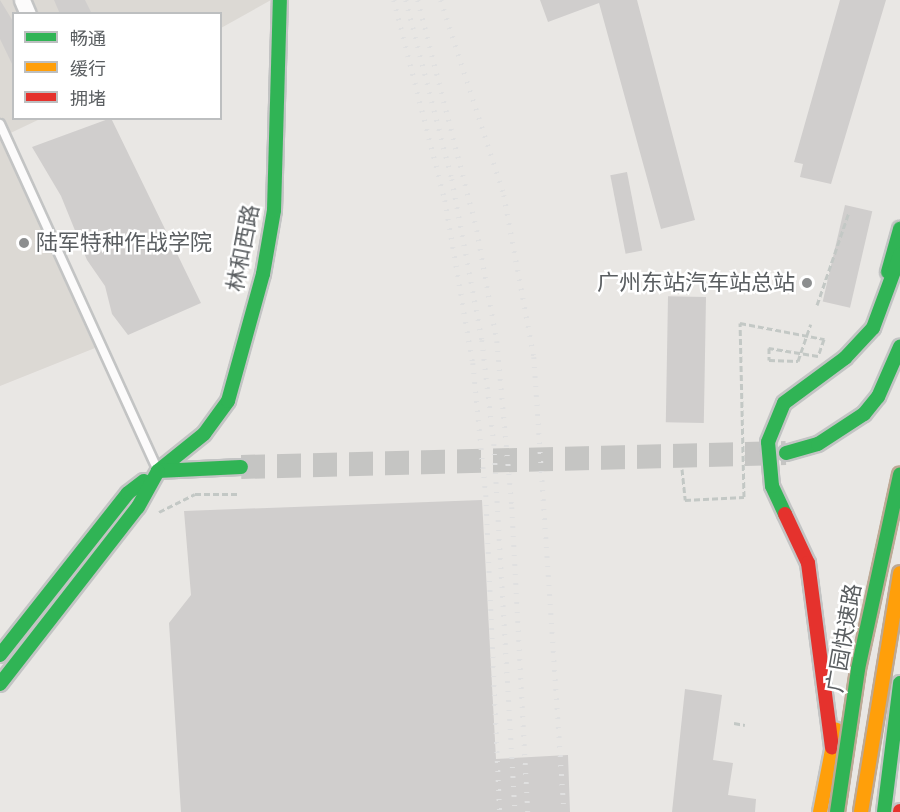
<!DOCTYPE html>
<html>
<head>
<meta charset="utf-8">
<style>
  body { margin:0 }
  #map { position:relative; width:900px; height:812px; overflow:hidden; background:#e9e7e4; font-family:Cabin,"Noto Sans SC",sans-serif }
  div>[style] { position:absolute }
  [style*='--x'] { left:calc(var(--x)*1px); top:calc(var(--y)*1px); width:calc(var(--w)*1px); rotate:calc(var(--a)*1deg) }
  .education>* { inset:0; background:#dcd9d4 }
  .building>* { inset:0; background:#d0cecd; transform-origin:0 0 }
  .primary-tunnel>* { height:24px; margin-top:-12px; transform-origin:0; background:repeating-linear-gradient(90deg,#c5c5c3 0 24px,transparent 0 36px) }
  .path>* { height:3px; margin-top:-1.5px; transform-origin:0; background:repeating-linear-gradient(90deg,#c3c8c5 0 6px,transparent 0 9px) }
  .roads { filter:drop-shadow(2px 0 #c3c4c4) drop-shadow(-2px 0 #c3c4c4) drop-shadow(0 2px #c3c4c4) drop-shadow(0 -2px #c3c4c4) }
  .lane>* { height:8px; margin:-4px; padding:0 4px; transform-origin:4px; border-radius:4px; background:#fcfbfb }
  .street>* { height:15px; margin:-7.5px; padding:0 7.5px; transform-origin:7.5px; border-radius:7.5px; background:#fcfbfb }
  .fast>* { height:14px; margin:-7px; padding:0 7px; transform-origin:7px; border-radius:7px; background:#30b455 }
  .slow>* { height:14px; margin:-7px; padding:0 7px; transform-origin:7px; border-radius:7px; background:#ff9f0a }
  .jam>* { height:14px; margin:-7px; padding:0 7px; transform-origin:7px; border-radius:7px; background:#e5322d }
  .rail>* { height:4.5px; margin-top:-2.25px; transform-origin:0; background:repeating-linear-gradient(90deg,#e0e0e0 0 1.5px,transparent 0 9.5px) }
  .path-bridge>* { height:3px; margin-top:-1.5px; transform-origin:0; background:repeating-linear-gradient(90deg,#c3c8c5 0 6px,transparent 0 9px) }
  .bridges { filter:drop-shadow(2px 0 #bda995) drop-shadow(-2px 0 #bda995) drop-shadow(0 2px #bda995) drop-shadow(0 -2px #bda995) }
  .fast-bridge>* { height:14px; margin:-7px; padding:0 7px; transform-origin:7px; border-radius:7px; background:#30b455 }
  .slow-bridge>* { height:14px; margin:-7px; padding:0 7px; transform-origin:7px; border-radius:7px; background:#ff9f0a }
  .dots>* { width:16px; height:16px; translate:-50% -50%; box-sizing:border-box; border:3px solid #fff; border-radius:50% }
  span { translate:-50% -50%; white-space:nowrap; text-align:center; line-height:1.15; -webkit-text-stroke:5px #fff; paint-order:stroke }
  .poi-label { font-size:22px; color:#5a5e61 }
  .left { translate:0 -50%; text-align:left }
  .right { translate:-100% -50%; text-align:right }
  .street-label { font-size:22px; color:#5a5e61 }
  .legend { position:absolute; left:12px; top:12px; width:210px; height:108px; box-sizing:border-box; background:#fff; border:2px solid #bdbfc0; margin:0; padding:8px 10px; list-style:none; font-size:18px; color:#5a5e61 }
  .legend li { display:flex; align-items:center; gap:12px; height:30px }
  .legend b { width:30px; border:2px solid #bdbfc0 }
</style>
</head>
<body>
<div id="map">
  <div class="education">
    <i style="clip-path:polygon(0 0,271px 0,221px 28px,220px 14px,14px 14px,14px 118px,40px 119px,0 138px,95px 348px,0 386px)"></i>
  </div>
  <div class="building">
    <i style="clip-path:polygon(0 0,14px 23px,14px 68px,0 39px)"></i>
    <i style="clip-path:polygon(54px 0,85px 0,92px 14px,60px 14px)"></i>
    <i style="clip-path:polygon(540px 0,637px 0,695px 220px,661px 229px,599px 3px,548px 22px)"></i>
    <i style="clip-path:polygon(840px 0,886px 0,831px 184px,800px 177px,803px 164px,794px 162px)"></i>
    <i style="clip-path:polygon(111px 118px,201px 303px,128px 335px,112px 314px,105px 286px,87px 260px,61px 196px,32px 147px)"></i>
    <i style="left:627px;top:172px;width:80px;height:17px;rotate:79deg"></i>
    <i style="left:845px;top:205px;width:28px;height:99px;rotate:13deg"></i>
    <i style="left:706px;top:297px;width:126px;height:38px;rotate:91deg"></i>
    <i style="clip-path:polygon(482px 500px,496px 759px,568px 755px,570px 812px,181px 812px,169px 623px,191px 595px,184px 511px)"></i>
    <i style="clip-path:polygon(685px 689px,722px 695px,713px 760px,733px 763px,728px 795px,756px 799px,755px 812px,672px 812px)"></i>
  </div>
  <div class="primary-tunnel">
    <i style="--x:241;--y:467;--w:545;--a:-1.47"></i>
  </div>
  <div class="path">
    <i style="--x:817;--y:305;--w:98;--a:-71"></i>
    <i style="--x:769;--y:348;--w:12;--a:90"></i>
    <i style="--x:769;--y:360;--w:29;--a:2"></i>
    <i style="--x:798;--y:361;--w:39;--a:-71"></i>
    <i style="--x:682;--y:469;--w:31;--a:84"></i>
    <i style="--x:685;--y:500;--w:59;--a:-2.9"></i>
    <i style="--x:159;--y:512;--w:40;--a:-26.6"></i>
    <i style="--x:195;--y:494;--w:45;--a:0"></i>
    <i style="--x:734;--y:723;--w:11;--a:10"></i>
  </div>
  <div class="roads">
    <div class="lane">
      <i style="--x:0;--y:124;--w:379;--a:65.5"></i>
    </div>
    <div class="street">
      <i style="--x:22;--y:0;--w:15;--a:67"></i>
    </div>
    <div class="fast">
      <i style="--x:888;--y:272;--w:45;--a:-74.4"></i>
      <i style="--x:786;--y:453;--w:33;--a:-16"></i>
      <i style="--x:818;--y:444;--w:55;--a:-33.1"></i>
      <i style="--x:864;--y:414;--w:22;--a:-51"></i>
      <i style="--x:878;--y:397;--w:55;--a:-66.3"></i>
      <i style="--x:158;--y:471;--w:59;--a:-38.8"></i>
      <i style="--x:204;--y:434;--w:41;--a:-54"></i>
      <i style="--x:228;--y:401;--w:132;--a:-74.6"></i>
      <i style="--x:263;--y:274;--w:65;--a:-80.2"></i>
      <i style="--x:274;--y:210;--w:210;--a:-88.4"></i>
      <i style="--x:158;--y:471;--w:83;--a:-2.8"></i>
      <i style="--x:785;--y:514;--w:31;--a:-115"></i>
      <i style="--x:772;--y:486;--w:44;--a:-95.2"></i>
      <i style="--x:768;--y:442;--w:42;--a:-67.7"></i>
      <i style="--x:784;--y:403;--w:76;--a:-36.4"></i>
      <i style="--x:845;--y:358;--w:41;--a:-47"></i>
      <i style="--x:873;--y:328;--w:78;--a:-69.7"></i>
      <i style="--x:0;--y:655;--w:206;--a:-51.7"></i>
      <i style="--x:128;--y:493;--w:20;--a:-37"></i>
      <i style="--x:0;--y:684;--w:224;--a:-52.1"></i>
      <i style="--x:138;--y:507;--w:41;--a:-60.9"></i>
      <i style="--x:884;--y:812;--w:130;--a:-82.9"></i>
    </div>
    <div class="slow">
      <i style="--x:820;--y:812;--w:84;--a:-79"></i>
    </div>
    <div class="jam">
      <i style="--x:785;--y:514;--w:54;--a:64.9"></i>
      <i style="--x:808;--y:563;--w:186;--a:82.6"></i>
      <i style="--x:900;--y:811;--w:1;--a:90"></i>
    </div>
  </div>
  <div class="rail">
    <i style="--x:394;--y:0;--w:206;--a:75.7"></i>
    <i style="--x:445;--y:200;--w:165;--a:80.3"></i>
    <i style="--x:473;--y:363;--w:133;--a:84.4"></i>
    <i style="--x:486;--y:495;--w:317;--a:87.5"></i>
    <i style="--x:406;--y:0;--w:185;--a:75.6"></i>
    <i style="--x:452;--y:179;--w:164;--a:79.4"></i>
    <i style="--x:482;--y:340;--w:105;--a:83.4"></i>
    <i style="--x:494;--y:444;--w:369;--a:86.7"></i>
    <i style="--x:418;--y:0;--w:237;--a:75.6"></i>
    <i style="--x:477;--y:230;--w:113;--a:79.8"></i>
    <i style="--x:497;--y:341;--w:167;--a:84.8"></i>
    <i style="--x:512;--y:507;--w:305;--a:87"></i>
    <i style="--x:441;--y:0;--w:205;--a:72.1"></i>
    <i style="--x:504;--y:195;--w:165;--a:79.5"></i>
    <i style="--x:534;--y:357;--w:456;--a:86.2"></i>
  </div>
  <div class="path-bridge">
    <i style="--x:744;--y:497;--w:174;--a:-91.3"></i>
    <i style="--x:740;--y:323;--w:86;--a:10.8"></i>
    <i style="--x:824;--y:339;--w:18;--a:109"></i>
    <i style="--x:818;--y:356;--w:50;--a:-170.7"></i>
  </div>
  <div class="bridges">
    <div class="fast-bridge">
      <i style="--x:837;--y:812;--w:145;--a:-81.6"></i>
      <i style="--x:858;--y:669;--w:199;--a:-77.8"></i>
    </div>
    <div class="slow-bridge">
      <i style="--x:861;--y:812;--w:242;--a:-80.7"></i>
    </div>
  </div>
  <div class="dots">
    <i style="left:24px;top:243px;background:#8c8e8f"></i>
    <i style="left:807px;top:283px;background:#8c8e8f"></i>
  </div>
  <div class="poi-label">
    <span class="left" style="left:36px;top:243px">陆军特种作战学院</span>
    <span class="right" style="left:795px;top:283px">广州东站汽车站总站</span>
  </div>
  <div class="street-label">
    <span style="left:243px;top:248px;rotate:-79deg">林和西路</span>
    <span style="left:844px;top:638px;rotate:-80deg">广园快速路</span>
  </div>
  <ul class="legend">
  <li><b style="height:8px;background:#30b455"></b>畅通</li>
  <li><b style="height:8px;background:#ff9f0a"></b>缓行</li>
  <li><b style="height:8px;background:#e5322d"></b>拥堵</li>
  </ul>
</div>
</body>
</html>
